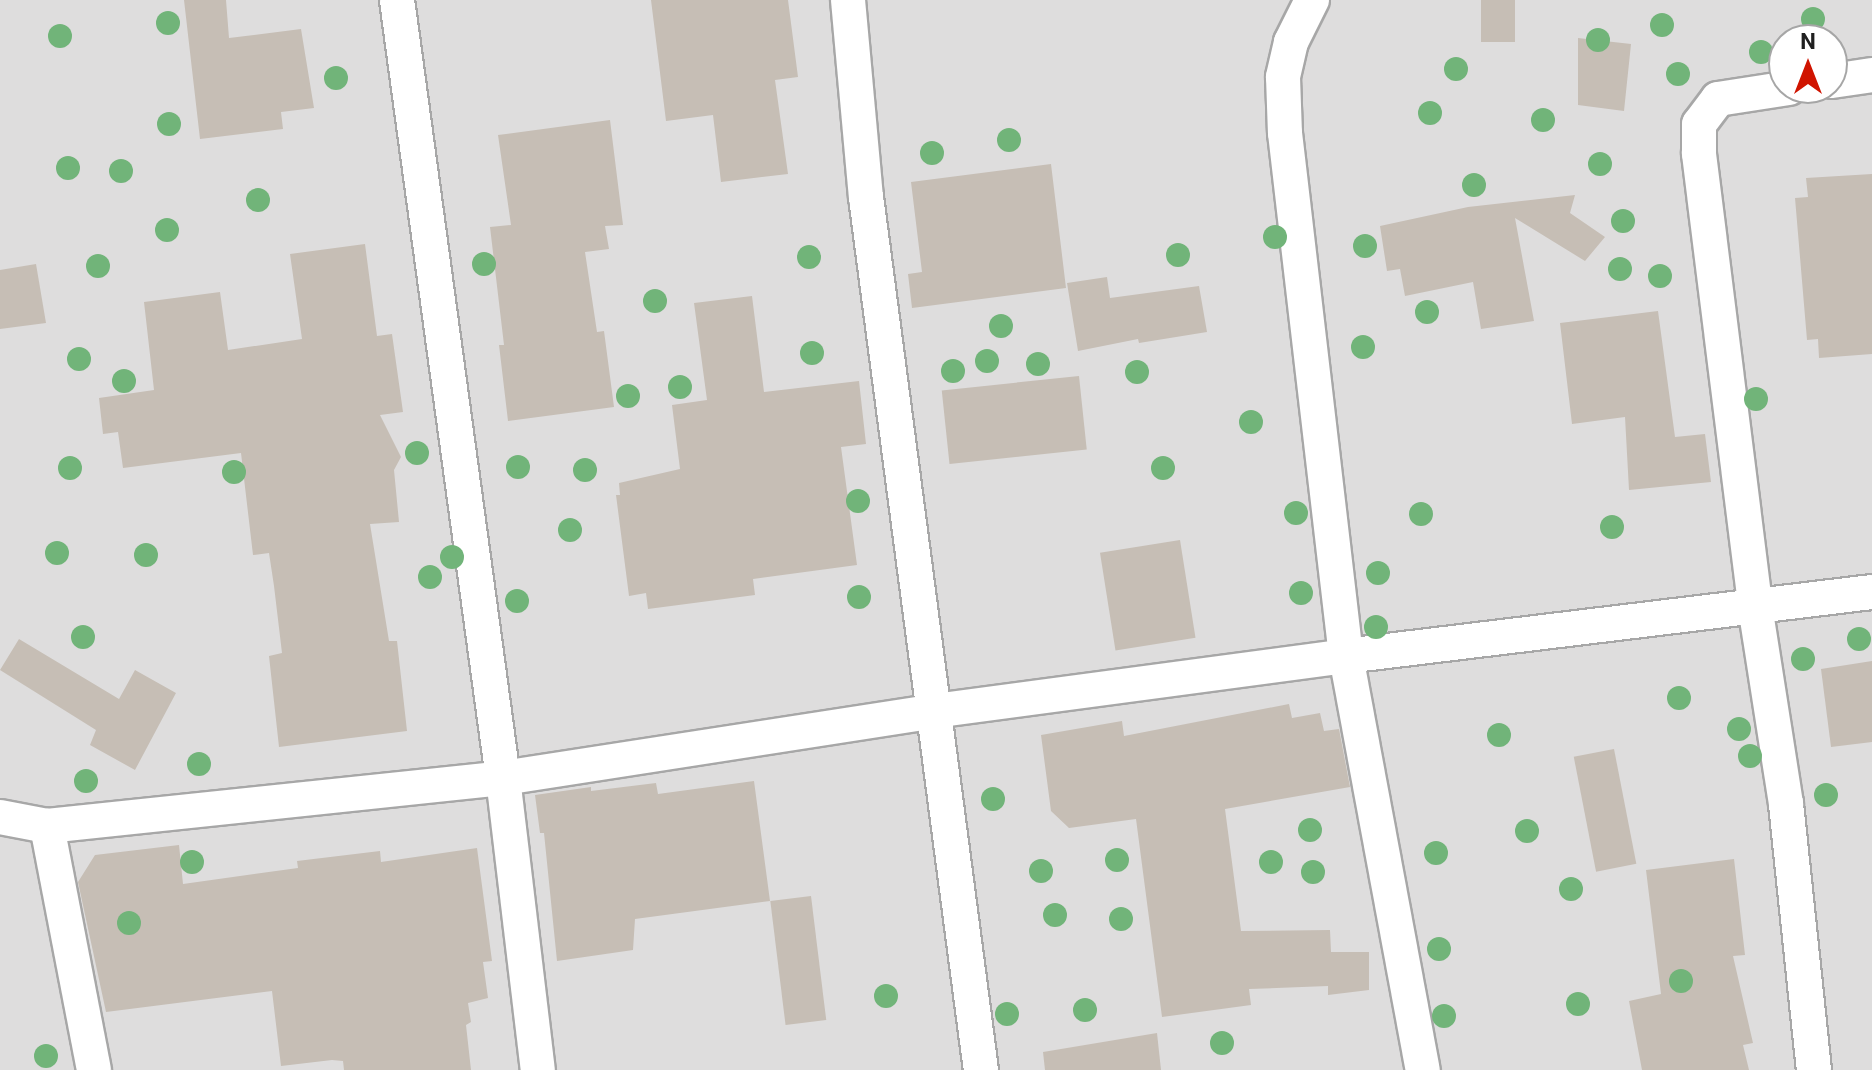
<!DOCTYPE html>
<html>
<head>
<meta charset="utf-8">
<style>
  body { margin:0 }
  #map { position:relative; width:1872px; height:1070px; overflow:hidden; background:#f1eee6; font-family:Roboto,sans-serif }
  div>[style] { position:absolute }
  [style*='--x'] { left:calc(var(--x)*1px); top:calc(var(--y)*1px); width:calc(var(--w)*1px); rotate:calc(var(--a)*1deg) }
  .residential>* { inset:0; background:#dedddd }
  .building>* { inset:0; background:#c6beb5; transform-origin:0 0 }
  .roads { filter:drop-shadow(2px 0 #a7a7a7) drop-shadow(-2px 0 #a7a7a7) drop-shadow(0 2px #a7a7a7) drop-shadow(0 -2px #a7a7a7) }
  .minor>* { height:34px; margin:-17px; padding:0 17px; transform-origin:17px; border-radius:17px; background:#fff }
  .trees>* { width:24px; height:24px; margin:-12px; border-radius:50%; background:#71b479 }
  span { translate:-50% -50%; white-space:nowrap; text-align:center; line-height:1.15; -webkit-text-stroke:7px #fff; paint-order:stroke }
  .north { position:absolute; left:1768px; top:24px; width:80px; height:80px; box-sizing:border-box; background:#fff; border:2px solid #a6a6a6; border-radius:50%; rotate:0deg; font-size:22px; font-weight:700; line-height:32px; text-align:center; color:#202020 }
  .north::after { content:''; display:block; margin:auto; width:28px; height:36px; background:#d01400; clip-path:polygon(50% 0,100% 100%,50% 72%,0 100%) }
</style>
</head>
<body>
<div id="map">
  <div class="residential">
    <i style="clip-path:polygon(evenodd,0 0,1872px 0,1872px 1070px,0 1070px,0 0,1784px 40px,1832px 40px,1832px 88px,1784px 88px,1784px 40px)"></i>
  </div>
  <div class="building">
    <i style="clip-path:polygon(184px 0,226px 0,229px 38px,301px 29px,314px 108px,281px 112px,283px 129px,200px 139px)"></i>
    <i style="clip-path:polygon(651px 0,788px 0,798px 77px,775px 80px,788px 174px,721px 182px,713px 115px,666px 121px)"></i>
    <i style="left:1481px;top:0;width:34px;height:42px"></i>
    <i style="clip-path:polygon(1578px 38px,1631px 44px,1624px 111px,1578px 105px)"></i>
    <i style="clip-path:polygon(610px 120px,623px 225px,605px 226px,609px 249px,585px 252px,597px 332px,604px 331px,614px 407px,508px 421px,499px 345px,504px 345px,490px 227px,511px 225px,498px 135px)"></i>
    <i style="clip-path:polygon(1051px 164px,1066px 288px,912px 308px,908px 274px,922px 272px,911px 182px)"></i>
    <i style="clip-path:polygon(1872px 174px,1872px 354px,1819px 358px,1818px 339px,1807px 340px,1795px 198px,1808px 197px,1806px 178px)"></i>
    <i style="clip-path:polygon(1575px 195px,1570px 213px,1605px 237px,1585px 261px,1515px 218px,1534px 321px,1481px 329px,1473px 282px,1405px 296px,1400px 269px,1387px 271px,1380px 226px,1468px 207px)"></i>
    <i style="clip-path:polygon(365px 244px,377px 336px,392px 334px,403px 412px,380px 415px,401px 457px,394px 470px,399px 522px,370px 524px,389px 641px,397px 641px,407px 731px,279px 747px,269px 656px,282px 653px,274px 586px,269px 553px,253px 555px,241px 453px,123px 468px,118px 432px,103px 434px,99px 398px,154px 390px,144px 302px,220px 292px,228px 350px,302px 339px,290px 254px)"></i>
    <i style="clip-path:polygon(36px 264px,46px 323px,0 329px,0 270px)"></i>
    <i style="clip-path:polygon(1107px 277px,1110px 298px,1199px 286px,1207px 332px,1139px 343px,1138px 339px,1078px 351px,1067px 283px)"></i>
    <i style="clip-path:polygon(752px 296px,764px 392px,859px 381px,866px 444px,841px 447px,857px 565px,753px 579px,755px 595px,648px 609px,646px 593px,629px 596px,616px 495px,620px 495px,619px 483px,680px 469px,672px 405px,707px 400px,694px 303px)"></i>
    <i style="clip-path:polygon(1658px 311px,1675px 437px,1705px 434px,1711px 482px,1629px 490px,1625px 417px,1572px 424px,1560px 323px)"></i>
    <i style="left:1079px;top:376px;width:74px;height:138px;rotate:84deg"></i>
    <i style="left:1180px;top:540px;width:99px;height:81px;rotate:81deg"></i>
    <i style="clip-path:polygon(19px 639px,119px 699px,135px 670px,176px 693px,135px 770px,90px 745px,96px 730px,0 670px)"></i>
    <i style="clip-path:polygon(1872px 661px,1872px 742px,1831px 747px,1821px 669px)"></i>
    <i style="clip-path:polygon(1289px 704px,1292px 718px,1320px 713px,1324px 731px,1339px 729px,1350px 787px,1225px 809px,1241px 931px,1330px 930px,1331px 952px,1369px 952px,1369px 990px,1328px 995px,1328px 986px,1249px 989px,1251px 1005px,1162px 1017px,1136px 819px,1069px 828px,1051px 811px,1041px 735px,1122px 721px,1124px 736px)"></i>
    <i style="left:1614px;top:749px;width:117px;height:41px;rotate:79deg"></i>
    <i style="clip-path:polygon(754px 781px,770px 901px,635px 919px,633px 950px,557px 961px,544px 833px,540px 833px,535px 795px,591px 787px,591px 791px,656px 783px,658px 794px)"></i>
    <i style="clip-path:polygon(179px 845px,183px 884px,298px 868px,297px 861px,380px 851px,381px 862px,477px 848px,492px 961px,483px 962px,488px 998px,468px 1003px,471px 1022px,466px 1025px,471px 1070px,344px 1070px,343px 1061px,332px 1060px,281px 1066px,272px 991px,106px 1012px,78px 882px,95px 855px)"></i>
    <i style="clip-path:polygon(1734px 859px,1745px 955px,1733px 956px,1753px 1043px,1743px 1045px,1749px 1070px,1642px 1070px,1629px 1001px,1661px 994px,1646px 870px)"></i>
    <i style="left:811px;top:896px;width:125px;height:41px;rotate:83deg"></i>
    <i style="clip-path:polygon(1157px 1033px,1161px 1070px,1045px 1070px,1043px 1052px)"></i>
  </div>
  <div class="roads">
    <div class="minor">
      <i style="--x:397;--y:0;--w:785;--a:82.24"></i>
      <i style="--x:503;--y:778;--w:294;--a:83.2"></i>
      <i style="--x:848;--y:0;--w:198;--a:84.8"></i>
      <i style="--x:866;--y:197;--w:881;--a:82.5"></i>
      <i style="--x:1312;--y:0;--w:47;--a:116.6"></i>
      <i style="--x:1291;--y:42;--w:36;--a:103"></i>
      <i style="--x:1283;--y:77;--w:56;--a:88"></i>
      <i style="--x:1285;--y:133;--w:527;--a:83.35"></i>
      <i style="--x:1346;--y:656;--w:421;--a:79.5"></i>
      <i style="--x:1832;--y:81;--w:40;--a:-8.5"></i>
      <i style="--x:1789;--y:88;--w:72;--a:171.2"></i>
      <i style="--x:1718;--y:99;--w:31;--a:127"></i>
      <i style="--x:1699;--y:124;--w:30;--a:90"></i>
      <i style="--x:1699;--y:154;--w:455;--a:82.9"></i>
      <i style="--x:1755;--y:606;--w:200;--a:81.1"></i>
      <i style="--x:1786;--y:804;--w:267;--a:84"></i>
      <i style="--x:0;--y:817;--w:48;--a:10.8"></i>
      <i style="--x:47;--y:826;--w:459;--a:-6"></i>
      <i style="--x:503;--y:778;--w:436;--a:-8.8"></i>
      <i style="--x:934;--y:711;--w:416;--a:-7.6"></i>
      <i style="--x:1346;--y:656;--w:530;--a:-6.94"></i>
      <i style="--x:47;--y:826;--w:248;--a:79.1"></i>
    </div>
  </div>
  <div class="trees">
    <i style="left:1813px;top:19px"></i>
    <i style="left:168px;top:23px"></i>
    <i style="left:1662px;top:25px"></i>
    <i style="left:60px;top:36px"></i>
    <i style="left:1598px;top:40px"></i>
    <i style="left:1761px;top:52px"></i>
    <i style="left:1456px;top:69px"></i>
    <i style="left:1678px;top:74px"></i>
    <i style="left:336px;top:78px"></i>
    <i style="left:1430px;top:113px"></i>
    <i style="left:1543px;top:120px"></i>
    <i style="left:169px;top:124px"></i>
    <i style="left:1009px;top:140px"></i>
    <i style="left:932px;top:153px"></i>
    <i style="left:1600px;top:164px"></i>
    <i style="left:68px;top:168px"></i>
    <i style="left:121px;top:171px"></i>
    <i style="left:1474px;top:185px"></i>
    <i style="left:258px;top:200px"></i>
    <i style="left:1623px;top:221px"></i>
    <i style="left:167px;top:230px"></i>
    <i style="left:1275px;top:237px"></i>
    <i style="left:1365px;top:246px"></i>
    <i style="left:1178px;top:255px"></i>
    <i style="left:809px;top:257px"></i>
    <i style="left:484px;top:264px"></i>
    <i style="left:98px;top:266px"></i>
    <i style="left:1620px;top:269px"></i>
    <i style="left:1660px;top:276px"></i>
    <i style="left:655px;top:301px"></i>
    <i style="left:1427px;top:312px"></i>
    <i style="left:1001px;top:326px"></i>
    <i style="left:1363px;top:347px"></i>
    <i style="left:812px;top:353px"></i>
    <i style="left:79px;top:359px"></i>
    <i style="left:987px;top:361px"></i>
    <i style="left:1038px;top:364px"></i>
    <i style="left:953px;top:371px"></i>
    <i style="left:1137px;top:372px"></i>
    <i style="left:124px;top:381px"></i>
    <i style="left:680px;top:387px"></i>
    <i style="left:628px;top:396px"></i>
    <i style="left:1756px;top:399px"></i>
    <i style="left:1251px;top:422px"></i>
    <i style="left:417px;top:453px"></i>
    <i style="left:518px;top:467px"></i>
    <i style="left:70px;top:468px"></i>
    <i style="left:1163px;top:468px"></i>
    <i style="left:585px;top:470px"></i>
    <i style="left:234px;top:472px"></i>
    <i style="left:858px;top:501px"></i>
    <i style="left:1296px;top:513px"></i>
    <i style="left:1421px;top:514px"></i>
    <i style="left:1612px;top:527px"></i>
    <i style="left:570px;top:530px"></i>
    <i style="left:57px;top:553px"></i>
    <i style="left:146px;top:555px"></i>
    <i style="left:452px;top:557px"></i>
    <i style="left:1378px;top:573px"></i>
    <i style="left:430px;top:577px"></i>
    <i style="left:1301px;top:593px"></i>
    <i style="left:859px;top:597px"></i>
    <i style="left:517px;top:601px"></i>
    <i style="left:1376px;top:627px"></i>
    <i style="left:83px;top:637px"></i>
    <i style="left:1859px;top:639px"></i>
    <i style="left:1803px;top:659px"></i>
    <i style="left:1679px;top:698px"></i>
    <i style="left:1739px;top:729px"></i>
    <i style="left:1499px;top:735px"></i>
    <i style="left:1750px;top:756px"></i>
    <i style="left:199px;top:764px"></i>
    <i style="left:86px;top:781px"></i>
    <i style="left:1826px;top:795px"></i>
    <i style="left:993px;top:799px"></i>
    <i style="left:1310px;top:830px"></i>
    <i style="left:1527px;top:831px"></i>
    <i style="left:1436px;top:853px"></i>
    <i style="left:1117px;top:860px"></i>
    <i style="left:192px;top:862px"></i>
    <i style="left:1271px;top:862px"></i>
    <i style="left:1041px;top:871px"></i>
    <i style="left:1313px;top:872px"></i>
    <i style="left:1571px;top:889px"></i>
    <i style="left:1055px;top:915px"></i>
    <i style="left:1121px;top:919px"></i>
    <i style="left:129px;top:923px"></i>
    <i style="left:1439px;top:949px"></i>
    <i style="left:1681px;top:981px"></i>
    <i style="left:886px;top:996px"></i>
    <i style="left:1578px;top:1004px"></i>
    <i style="left:1085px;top:1010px"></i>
    <i style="left:1007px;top:1014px"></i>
    <i style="left:1444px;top:1016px"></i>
    <i style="left:1222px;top:1043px"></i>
    <i style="left:46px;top:1056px"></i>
  </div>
  <div class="north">N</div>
</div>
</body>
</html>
